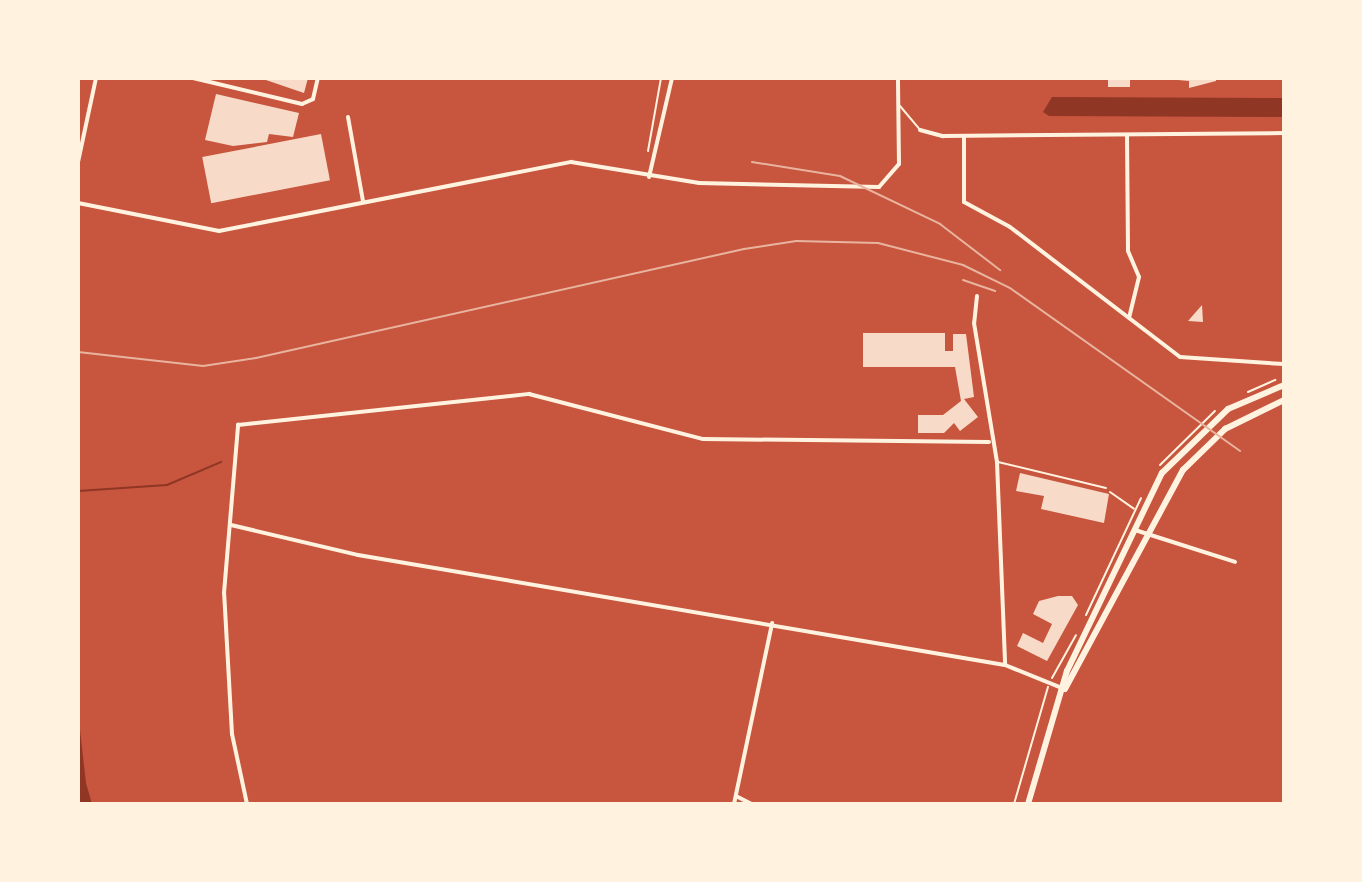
<!DOCTYPE html>
<html>
<head>
<meta charset="utf-8">
<style>
  body { margin:0 }
  #map { position:relative; width:1362px; height:882px; overflow:hidden; background:#c8553d; font-family:Manrope,sans-serif }
  div>[style] { position:absolute }
  [style*='--x'] { left:calc(var(--x)*1px); top:calc(var(--y)*1px); width:calc(var(--w)*1px); rotate:calc(var(--a)*1deg) }
  .water>* { inset:0; background:#8f3625 }
  .stream>* { height:2px; margin:-1px; padding:0 1px; transform-origin:1px; border-radius:1px; background:#8f3625 }
  .building>* { inset:0; background:#f7dbc8; transform-origin:0 0 }
  .path>* { height:2px; margin:-1px; padding:0 1px; transform-origin:1px; border-radius:1px; background:#fff3e0 }
  .service>* { height:2px; margin:-1px; padding:0 1px; transform-origin:1px; border-radius:1px; background:#fff3e0 }
  .minor>* { height:4px; margin:-2px; padding:0 2px; transform-origin:2px; border-radius:2px; background:#fff3e0 }
  .secondary>* { height:6px; margin:-3px; padding:0 3px; transform-origin:3px; border-radius:3px; background:#fff3e0 }
  .rail>* { height:2px; margin:-1px; padding:0 1px; transform-origin:1px; border-radius:1px; background:#e9b49f }
  span { translate:-50% -50%; white-space:nowrap; text-align:center; line-height:1.15; -webkit-text-stroke:6px #fff3e0; paint-order:stroke }
  .frame { position:absolute; inset:0; border:80px solid #fff3e0; pointer-events:none }
</style>
</head>
<body>
<div id="map">
  <div class="water">
    <i style="clip-path:polygon(1052px 97px,1284px 98px,1284px 117px,1049px 116px,1043px 112px)"></i>
    <i style="clip-path:polygon(78px 712px,86px 783px,92px 804px,78px 804px)"></i>
  </div>
  <div class="stream">
    <i style="--x:78;--y:491;--w:89;--a:-3.9"></i>
    <i style="--x:167;--y:485;--w:59;--a:-23.1"></i>
  </div>
  <div class="building">
    <i style="clip-path:polygon(260px 78px,308px 78px,304px 93px)"></i>
    <i style="left:1108px;top:78px;width:22px;height:9px"></i>
    <i style="clip-path:polygon(1156px 78px,1216px 78px,1216px 81px,1189px 88px,1189px 81px)"></i>
    <i style="clip-path:polygon(216px 94px,299px 113px,293px 137px,269px 134px,267px 142px,233px 146px,205px 140px)"></i>
    <i style="left:321px;top:134px;width:47px;height:121px;rotate:79deg"></i>
    <i style="clip-path:polygon(1202px 305px,1203px 322px,1188px 321px)"></i>
    <i style="clip-path:polygon(863px 333px,945px 333px,945px 351px,953px 351px,953px 334px,966px 334px,974px 397px,964px 399px,978px 417px,960px 431px,954px 423px,944px 433px,918px 433px,918px 415px,943px 415px,961px 401px,955px 367px,863px 367px)"></i>
    <i style="clip-path:polygon(1020px 473px,1109px 494px,1104px 523px,1041px 509px,1044px 496px,1016px 491px)"></i>
    <i style="clip-path:polygon(1058px 596px,1072px 596px,1078px 605px,1047px 661px,1017px 646px,1023px 633px,1043px 643px,1052px 624px,1033px 614px,1039px 601px)"></i>
  </div>
  <div class="path">
    <i style="--x:648;--y:151;--w:74;--a:-79.9"></i>
    <i style="--x:1248;--y:392;--w:30;--a:-24"></i>
    <i style="--x:1160;--y:465;--w:77;--a:-44.5"></i>
    <i style="--x:1110;--y:492;--w:29;--a:35"></i>
    <i style="--x:1086;--y:615;--w:129;--a:-64.8"></i>
    <i style="--x:1052;--y:678;--w:49;--a:-60.8"></i>
    <i style="--x:1014;--y:804;--w:122;--a:-73.8"></i>
  </div>
  <div class="service">
    <i style="--x:900;--y:106;--w:30;--a:50"></i>
    <i style="--x:998;--y:462;--w:111;--a:13.5"></i>
  </div>
  <div class="minor">
    <i style="--x:193;--y:78;--w:112;--a:13.4"></i>
    <i style="--x:302;--y:104;--w:12;--a:-24"></i>
    <i style="--x:313;--y:99;--w:22;--a:-77"></i>
    <i style="--x:348;--y:117;--w:85;--a:79.9"></i>
    <i style="--x:920;--y:130;--w:24;--a:15"></i>
    <i style="--x:943;--y:136;--w:341;--a:-0.5"></i>
    <i style="--x:1127;--y:135;--w:116;--a:89.5"></i>
    <i style="--x:1128;--y:251;--w:28;--a:67"></i>
    <i style="--x:1139;--y:277;--w:42;--a:103.7"></i>
    <i style="--x:964;--y:136;--w:66;--a:90"></i>
    <i style="--x:964;--y:202;--w:52;--a:28.5"></i>
    <i style="--x:1010;--y:227;--w:214;--a:37.4"></i>
    <i style="--x:1180;--y:357;--w:104;--a:3.9"></i>
    <i style="--x:78;--y:162;--w:86;--a:-77.9"></i>
    <i style="--x:649;--y:177;--w:102;--a:-76.9"></i>
    <i style="--x:78;--y:203;--w:144;--a:11.2"></i>
    <i style="--x:219;--y:231;--w:359;--a:-11.1"></i>
    <i style="--x:571;--y:162;--w:130;--a:9.3"></i>
    <i style="--x:699;--y:183;--w:180;--a:1.3"></i>
    <i style="--x:879;--y:187;--w:30;--a:-49"></i>
    <i style="--x:899;--y:164;--w:86;--a:-90.7"></i>
    <i style="--x:977;--y:296;--w:27;--a:96"></i>
    <i style="--x:974;--y:323;--w:141;--a:80.6"></i>
    <i style="--x:997;--y:462;--w:203;--a:87.7"></i>
    <i style="--x:231;--y:525;--w:130;--a:13.3"></i>
    <i style="--x:358;--y:555;--w:656;--a:9.65"></i>
    <i style="--x:1005;--y:665;--w:61;--a:22"></i>
    <i style="--x:1135;--y:530;--w:105;--a:17.7"></i>
    <i style="--x:736;--y:796;--w:18;--a:27"></i>
    <i style="--x:247;--y:804;--w:72;--a:-102.1"></i>
    <i style="--x:232;--y:734;--w:141;--a:-93.2"></i>
    <i style="--x:224;--y:593;--w:169;--a:-85.2"></i>
    <i style="--x:238;--y:425;--w:293;--a:-6.1"></i>
    <i style="--x:529;--y:394;--w:180;--a:14.5"></i>
    <i style="--x:703;--y:439;--w:286;--a:0.6"></i>
    <i style="--x:734;--y:804;--w:185;--a:-78.1"></i>
  </div>
  <div class="secondary">
    <i style="--x:1065;--y:689;--w:249;--a:-61.7"></i>
    <i style="--x:1183;--y:470;--w:59;--a:-44.3"></i>
    <i style="--x:1225;--y:429;--w:66;--a:-26.2"></i>
    <i style="--x:1028;--y:804;--w:139;--a:-73.7"></i>
    <i style="--x:1067;--y:671;--w:220;--a:-64.4"></i>
    <i style="--x:1162;--y:473;--w:92;--a:-44.1"></i>
    <i style="--x:1228;--y:409;--w:61;--a:-23.2"></i>
  </div>
  <div class="rail">
    <i style="--x:752;--y:162;--w:89;--a:9"></i>
    <i style="--x:840;--y:176;--w:111;--a:25.6"></i>
    <i style="--x:940;--y:224;--w:76;--a:37.5"></i>
    <i style="--x:963;--y:280;--w:34;--a:19"></i>
    <i style="--x:78;--y:352;--w:126;--a:6.4"></i>
    <i style="--x:203;--y:366;--w:54;--a:-8.6"></i>
    <i style="--x:256;--y:358;--w:500;--a:-12.59"></i>
    <i style="--x:744;--y:249;--w:53;--a:-8.7"></i>
    <i style="--x:796;--y:241;--w:82;--a:1.4"></i>
    <i style="--x:878;--y:243;--w:88;--a:14.5"></i>
    <i style="--x:963;--y:265;--w:52;--a:26.1"></i>
    <i style="--x:1010;--y:288;--w:282;--a:35.3"></i>
  </div>
  <div class="frame"></div>
</div>
</body>
</html>
